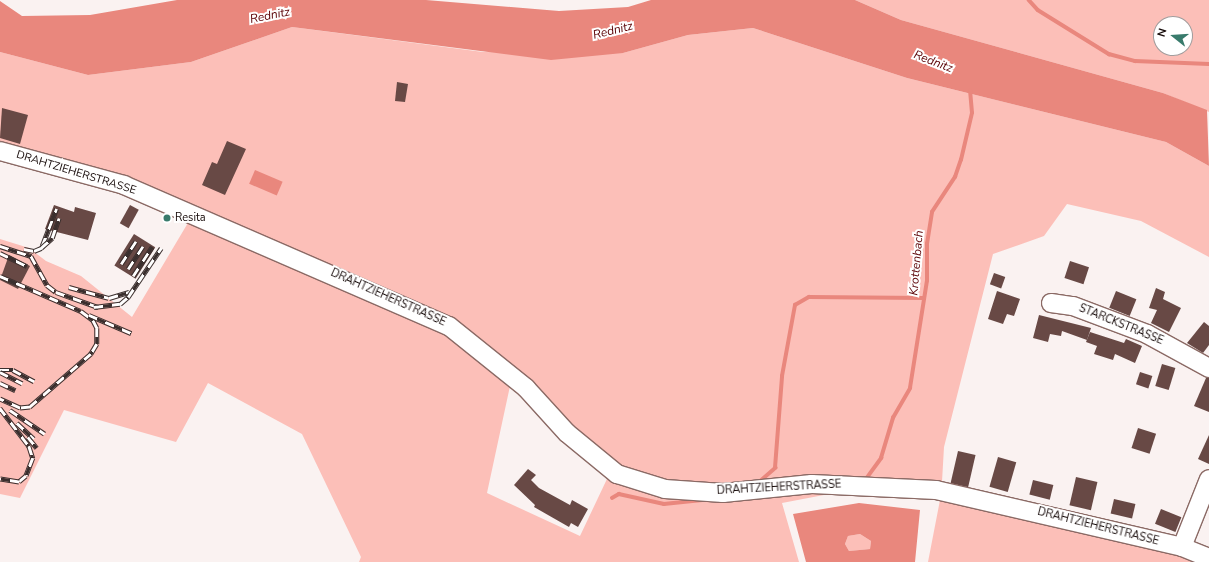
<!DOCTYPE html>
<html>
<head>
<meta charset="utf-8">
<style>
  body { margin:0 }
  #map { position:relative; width:1209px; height:562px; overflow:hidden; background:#faf2f1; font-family:"Nunito Sans",sans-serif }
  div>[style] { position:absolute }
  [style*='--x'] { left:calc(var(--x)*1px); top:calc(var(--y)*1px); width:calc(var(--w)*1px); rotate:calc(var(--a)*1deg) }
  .green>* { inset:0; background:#fcbfb8 }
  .water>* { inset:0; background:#e9877d; transform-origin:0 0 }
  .stream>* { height:3.5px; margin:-1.75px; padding:0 1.75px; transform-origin:1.75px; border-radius:1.75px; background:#e9877d }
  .building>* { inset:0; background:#684945; transform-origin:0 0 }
  .roads { filter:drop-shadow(1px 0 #8b6a65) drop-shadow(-1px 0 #8b6a65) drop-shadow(0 1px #8b6a65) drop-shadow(0 -1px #8b6a65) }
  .minor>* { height:18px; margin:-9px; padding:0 9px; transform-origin:9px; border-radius:9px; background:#fff }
  .rail>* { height:4.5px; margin-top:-2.25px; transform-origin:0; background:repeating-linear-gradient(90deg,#fff 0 9px,#3a2f2e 0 18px); box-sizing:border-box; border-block:1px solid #3a2f2e }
  .dots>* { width:11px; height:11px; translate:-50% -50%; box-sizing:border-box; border:2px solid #fff; border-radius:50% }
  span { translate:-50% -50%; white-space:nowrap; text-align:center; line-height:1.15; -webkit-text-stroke:4px #fff; paint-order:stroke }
  .street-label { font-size:11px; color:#140807 }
  .poi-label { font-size:11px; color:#140807 }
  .left { translate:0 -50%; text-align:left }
  .water-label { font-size:12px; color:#5a0004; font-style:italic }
  .north { position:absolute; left:1153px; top:16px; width:40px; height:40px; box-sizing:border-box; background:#fff; border:1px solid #a19c9c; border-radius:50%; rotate:287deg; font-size:11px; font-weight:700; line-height:16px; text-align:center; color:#140807 }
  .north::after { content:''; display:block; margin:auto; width:14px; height:18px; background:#397b6c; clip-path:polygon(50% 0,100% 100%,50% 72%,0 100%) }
</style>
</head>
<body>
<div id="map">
  <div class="green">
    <i style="clip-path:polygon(evenodd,855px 0,1209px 0,1209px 112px,1163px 93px,901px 20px,855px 0,1161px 24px,1185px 24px,1185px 48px,1161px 48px,1161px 24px)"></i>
    <i style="clip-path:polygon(evenodd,292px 27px,483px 52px,623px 53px,688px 35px,753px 28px,907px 78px,1166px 142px,1209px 166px,1209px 257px,1141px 221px,1067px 204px,1044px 236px,993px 254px,944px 447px,941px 499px,1123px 539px,1197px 562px,928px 562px,940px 500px,850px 490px,782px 503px,799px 562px,359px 562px,361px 557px,302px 434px,208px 383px,176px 442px,64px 410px,20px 498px,0 494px,0 239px,29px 248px,46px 261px,81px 276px,132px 317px,198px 206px,0 141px,0 52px,88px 75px,191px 62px,292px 27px,510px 386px,615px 462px,580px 536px,487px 493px,510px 386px)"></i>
    <i style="clip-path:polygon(860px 534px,871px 541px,870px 549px,849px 551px,845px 544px,848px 536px)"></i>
  </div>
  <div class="water">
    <i style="clip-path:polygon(177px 0,426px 0,559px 11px,628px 7px,651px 0,855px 0,901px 20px,1163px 93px,1207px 110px,1209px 166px,1166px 142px,907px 78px,753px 28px,688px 35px,623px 53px,551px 60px,292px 27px,191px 62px,88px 75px,0 52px,0 1px,22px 16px,90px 15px)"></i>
    <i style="left:255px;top:170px;width:30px;height:15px;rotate:23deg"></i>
    <i style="clip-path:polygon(evenodd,859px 503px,920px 510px,915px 562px,806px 562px,793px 514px,859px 503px,860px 534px,871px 541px,870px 549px,849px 551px,845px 544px,848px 536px,860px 534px)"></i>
  </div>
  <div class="stream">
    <i style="--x:1029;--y:0;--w:13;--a:48"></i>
    <i style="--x:1038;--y:10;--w:84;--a:31.8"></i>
    <i style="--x:1109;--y:54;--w:27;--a:15"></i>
    <i style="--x:1135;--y:61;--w:74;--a:2.3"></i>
    <i style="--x:866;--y:479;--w:26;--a:-54"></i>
    <i style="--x:881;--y:458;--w:42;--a:-73.3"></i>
    <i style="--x:893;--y:418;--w:34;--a:-60"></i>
    <i style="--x:910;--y:388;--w:108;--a:-81"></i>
    <i style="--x:927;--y:281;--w:37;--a:-90"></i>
    <i style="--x:927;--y:244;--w:32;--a:-81"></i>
    <i style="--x:932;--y:212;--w:42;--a:-56.7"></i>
    <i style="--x:955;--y:177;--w:18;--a:-71"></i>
    <i style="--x:961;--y:160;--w:48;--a:-76.8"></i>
    <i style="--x:972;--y:113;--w:22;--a:-95"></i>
    <i style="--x:758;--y:483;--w:23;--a:-41"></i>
    <i style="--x:775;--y:468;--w:92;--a:-85.6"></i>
    <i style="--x:782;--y:376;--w:72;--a:-79.6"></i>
    <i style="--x:795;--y:305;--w:16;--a:-30"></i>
    <i style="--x:809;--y:297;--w:115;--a:0.5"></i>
    <i style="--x:612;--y:498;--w:8;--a:-30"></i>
    <i style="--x:619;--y:494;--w:46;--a:12.5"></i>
    <i style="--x:664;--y:504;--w:38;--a:-6"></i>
  </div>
  <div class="building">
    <i style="clip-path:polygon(397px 82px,408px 84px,405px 102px,395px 101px)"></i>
    <i style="clip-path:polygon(2px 108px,28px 115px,20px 144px,0 138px)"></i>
    <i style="clip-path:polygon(227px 141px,246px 149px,225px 195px,202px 185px,212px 162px,217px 164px)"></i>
    <i style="clip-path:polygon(54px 205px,74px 212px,75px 207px,96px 213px,88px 240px,45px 229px)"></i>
    <i style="left:130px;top:205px;width:10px;height:21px;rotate:29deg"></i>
    <i style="left:134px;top:234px;width:25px;height:37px;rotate:32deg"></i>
    <i style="clip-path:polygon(9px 255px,30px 266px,18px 289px,0 280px)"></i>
    <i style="left:1070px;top:261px;width:20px;height:18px;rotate:18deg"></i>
    <i style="left:994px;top:273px;width:12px;height:12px;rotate:20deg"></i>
    <i style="clip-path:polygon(1156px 288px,1165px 292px,1163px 299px,1181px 308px,1169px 332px,1151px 323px,1157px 310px,1149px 308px)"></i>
    <i style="clip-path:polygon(997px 291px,1020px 299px,1014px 316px,1007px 314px,1003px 324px,988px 319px)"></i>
    <i style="left:1116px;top:291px;width:22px;height:18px;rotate:22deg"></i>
    <i style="clip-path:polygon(1039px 315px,1091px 328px,1087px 340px,1062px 331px,1061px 336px,1050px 334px,1048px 342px,1033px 338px)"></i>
    <i style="clip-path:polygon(1204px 322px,1209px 326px,1209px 345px,1203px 353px,1187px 343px)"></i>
    <i style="clip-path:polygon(1090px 332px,1124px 343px,1126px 339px,1142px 346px,1135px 363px,1115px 354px,1113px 360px,1094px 354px,1097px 346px,1086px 342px)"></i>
    <i style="left:1162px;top:364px;width:14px;height:23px;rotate:17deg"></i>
    <i style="left:1140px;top:372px;width:13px;height:13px;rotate:18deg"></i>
    <i style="clip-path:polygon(1206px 378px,1209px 378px,1209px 412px,1194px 406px)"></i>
    <i style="left:1138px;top:428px;width:19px;height:21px;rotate:18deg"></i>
    <i style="clip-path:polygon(1209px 435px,1209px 464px,1198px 459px)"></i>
    <i style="left:958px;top:451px;width:18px;height:33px;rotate:13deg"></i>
    <i style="left:998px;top:457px;width:19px;height:31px;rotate:16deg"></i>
    <i style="clip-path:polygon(528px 469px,536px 475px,531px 480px,539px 488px,570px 505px,572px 500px,588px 509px,578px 527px,571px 523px,569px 527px,534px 507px,535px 505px,514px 485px)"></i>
    <i style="left:1076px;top:477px;width:22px;height:29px;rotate:13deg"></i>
    <i style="left:1033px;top:480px;width:21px;height:15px;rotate:14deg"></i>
    <i style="left:1114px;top:499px;width:22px;height:15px;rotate:13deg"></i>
    <i style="left:1161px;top:509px;width:22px;height:16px;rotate:22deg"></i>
  </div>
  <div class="roads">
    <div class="minor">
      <i style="--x:0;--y:151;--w:129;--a:15.3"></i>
      <i style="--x:124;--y:185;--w:354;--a:23.5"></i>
      <i style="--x:449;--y:326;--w:99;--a:38.8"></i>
      <i style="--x:526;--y:388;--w:61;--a:47.7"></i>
      <i style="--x:567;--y:433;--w:65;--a:39.4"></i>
      <i style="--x:617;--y:474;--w:50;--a:17.4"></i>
      <i style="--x:665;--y:489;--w:58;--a:3.9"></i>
      <i style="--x:723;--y:493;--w:89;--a:-5.8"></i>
      <i style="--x:812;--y:484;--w:124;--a:2.8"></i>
      <i style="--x:936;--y:490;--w:253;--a:13"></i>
      <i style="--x:1182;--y:547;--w:29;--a:22"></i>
      <i style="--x:1051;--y:303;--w:22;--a:8"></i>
      <i style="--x:1073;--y:306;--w:79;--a:20.7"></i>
      <i style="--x:1147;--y:334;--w:71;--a:28.7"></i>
      <i style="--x:1182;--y:547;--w:73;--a:-68.3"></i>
    </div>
  </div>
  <div class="rail">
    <i style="--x:0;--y:246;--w:33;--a:18"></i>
    <i style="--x:31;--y:256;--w:33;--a:61"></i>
    <i style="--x:47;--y:285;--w:11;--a:38"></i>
    <i style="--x:56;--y:292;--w:45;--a:19.7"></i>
    <i style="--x:42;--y:246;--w:40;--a:-69"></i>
    <i style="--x:24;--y:249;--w:10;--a:11"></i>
    <i style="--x:34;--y:251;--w:8;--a:-23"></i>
    <i style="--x:41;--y:248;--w:15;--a:-42"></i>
    <i style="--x:52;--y:238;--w:21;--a:-71"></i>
    <i style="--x:0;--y:253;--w:30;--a:26"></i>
    <i style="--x:121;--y:264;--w:27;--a:-57"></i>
    <i style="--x:128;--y:269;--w:27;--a:-57"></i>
    <i style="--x:0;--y:276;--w:88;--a:23.4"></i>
    <i style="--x:81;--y:311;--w:15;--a:37"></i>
    <i style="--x:93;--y:320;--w:9;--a:63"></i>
    <i style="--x:97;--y:328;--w:16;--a:90"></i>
    <i style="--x:97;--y:344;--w:12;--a:121"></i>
    <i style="--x:91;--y:354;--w:81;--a:139"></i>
    <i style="--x:30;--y:407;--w:10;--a:174"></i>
    <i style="--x:20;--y:408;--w:22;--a:-156"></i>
    <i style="--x:133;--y:276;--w:35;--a:-57"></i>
    <i style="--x:69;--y:287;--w:41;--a:15.4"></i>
    <i style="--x:109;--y:298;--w:21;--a:-17"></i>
    <i style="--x:94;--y:307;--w:26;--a:-7"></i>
    <i style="--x:120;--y:304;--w:11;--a:-41"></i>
    <i style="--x:128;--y:297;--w:59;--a:-56"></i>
    <i style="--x:89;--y:315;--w:46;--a:23.2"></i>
    <i style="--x:0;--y:370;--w:13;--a:0"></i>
    <i style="--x:13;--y:370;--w:24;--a:28"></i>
    <i style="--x:0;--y:372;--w:25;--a:27"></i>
    <i style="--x:0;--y:383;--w:17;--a:25"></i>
    <i style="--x:0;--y:408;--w:48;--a:52.7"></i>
    <i style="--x:29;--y:446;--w:13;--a:72"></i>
    <i style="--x:33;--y:458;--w:19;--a:111"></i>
    <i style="--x:26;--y:476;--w:9;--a:139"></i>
    <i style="--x:19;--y:482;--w:19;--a:-171"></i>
    <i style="--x:10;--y:410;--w:42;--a:34.4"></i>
    <i style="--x:17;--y:423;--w:23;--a:43"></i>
    <i style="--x:28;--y:437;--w:14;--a:51"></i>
  </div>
  <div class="dots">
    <i style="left:167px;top:218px;background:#397b6c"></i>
  </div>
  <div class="street-label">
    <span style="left:76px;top:173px;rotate:17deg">DRAHTZIEHERSTRASSE</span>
    <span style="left:388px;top:298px;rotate:24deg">DRAHTZIEHERSTRASSE</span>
    <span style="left:1121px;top:325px;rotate:22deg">STARCKSTRASSE</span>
    <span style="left:779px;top:488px;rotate:-3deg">DRAHTZIEHERSTRASSE</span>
    <span style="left:1098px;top:527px;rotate:14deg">DRAHTZIEHERSTRASSE</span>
  </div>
  <div class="poi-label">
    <span class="left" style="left:175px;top:218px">Resita</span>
  </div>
  <div class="water-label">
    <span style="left:270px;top:16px;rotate:-11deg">Rednitz</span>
    <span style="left:613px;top:31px;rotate:-14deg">Rednitz</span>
    <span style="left:933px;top:62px;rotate:21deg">Rednitz</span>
    <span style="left:917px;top:263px;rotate:-85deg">Krottenbach</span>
  </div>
  <div class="north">N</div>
</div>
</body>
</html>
